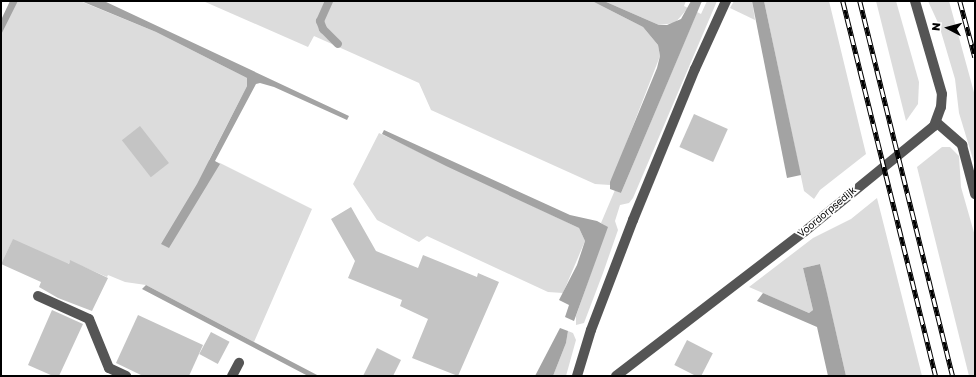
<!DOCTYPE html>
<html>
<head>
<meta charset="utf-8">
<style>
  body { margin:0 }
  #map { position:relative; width:976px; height:377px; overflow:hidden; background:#fff; font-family:"Golos Text",sans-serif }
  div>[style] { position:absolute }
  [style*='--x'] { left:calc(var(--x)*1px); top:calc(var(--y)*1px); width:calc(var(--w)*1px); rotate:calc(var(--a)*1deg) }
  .green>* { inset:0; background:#dcdcdc }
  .water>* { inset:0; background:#a3a3a3 }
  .stream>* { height:8px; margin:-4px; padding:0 4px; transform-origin:4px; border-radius:4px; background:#a3a3a3 }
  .building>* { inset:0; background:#c4c4c4; transform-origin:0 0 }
  .minor>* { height:10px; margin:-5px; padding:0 5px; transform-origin:5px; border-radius:5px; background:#555 }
  .rail>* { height:4.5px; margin-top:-2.25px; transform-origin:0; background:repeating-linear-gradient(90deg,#fff 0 9px,#000 0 18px); box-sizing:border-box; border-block:1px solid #000 }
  span { translate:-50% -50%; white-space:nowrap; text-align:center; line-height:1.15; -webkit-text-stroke:3.5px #fff; paint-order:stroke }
  .street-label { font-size:10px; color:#000 }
  .frame { position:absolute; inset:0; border:2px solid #000; pointer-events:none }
  .north { position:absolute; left:928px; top:8px; width:40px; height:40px; -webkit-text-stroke:3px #fff; paint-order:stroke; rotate:276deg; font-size:11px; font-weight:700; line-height:16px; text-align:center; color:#000 }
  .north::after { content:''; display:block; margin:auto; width:14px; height:18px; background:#000; clip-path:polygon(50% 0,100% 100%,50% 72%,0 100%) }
</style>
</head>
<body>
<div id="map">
  <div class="green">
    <i style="clip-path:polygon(18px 1px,80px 1px,156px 32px,247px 78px,247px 86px,209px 160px,220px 163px,312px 209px,254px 342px,146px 285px,125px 282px,108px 275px,107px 277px,70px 261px,68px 265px,13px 240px,1px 264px,1px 35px)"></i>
    <i style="clip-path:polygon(203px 1px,592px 1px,643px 27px,658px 45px,660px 56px,610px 185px,595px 184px,431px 110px,419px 83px,314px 36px,308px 47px)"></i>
    <i style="clip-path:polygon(604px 1px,686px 1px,684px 6px,688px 8px,675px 23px,659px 25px)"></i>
    <i style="clip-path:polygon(707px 1px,717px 1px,633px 198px,629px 203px,620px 205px,615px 221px,618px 230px,603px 273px,584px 323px,576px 325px,576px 316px,607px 227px,601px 223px,615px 190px,621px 193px,697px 12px,701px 14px)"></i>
    <i style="clip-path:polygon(734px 1px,752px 1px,755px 20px,730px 8px)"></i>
    <i style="clip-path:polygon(764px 1px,829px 1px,866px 154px,820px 190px,814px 199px,804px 191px)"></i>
    <i style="clip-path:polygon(876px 1px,896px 1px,919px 82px,918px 104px,906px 121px)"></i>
    <i style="clip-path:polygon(928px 1px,949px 1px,975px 96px,975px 166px,959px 113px,955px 79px,939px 25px)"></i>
    <i style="clip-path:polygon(379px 133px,579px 228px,585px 241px,563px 293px,548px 292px,427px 236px,419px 242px,377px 220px,353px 184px)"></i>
    <i style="clip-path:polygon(942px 147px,950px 147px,959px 156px,961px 187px,975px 236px,975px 376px,969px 376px,917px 167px)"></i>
    <i style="clip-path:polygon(877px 198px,922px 376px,846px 376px,820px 264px,803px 268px,813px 310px,809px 313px,749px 287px,813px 238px,851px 219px)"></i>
    <i style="clip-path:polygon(568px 331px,573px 333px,576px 340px,566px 376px,553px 376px,566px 343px)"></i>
  </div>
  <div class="water">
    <i style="clip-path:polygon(10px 1px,18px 1px,1px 35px,1px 20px)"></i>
    <i style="clip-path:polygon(81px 1px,104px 1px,349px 116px,347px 120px,274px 87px,260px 83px,256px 84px,215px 161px,220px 164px,169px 248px,161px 244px,197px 184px,247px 86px,247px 78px,156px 32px)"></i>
    <i style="clip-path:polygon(592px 1px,604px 1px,659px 25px,667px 25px,681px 19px,691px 1px,702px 1px,621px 193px,610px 189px,610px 182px,657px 68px,660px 56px,658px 45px,643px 27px)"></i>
    <i style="clip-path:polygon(752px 1px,764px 1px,801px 175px,787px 178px)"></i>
    <i style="clip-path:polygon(384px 130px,570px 215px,597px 221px,608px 227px,574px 321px,565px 317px,569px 305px,559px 300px,577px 265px,585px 241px,579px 228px,446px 166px,382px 134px)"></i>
    <i style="clip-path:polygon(820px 264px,827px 293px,846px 376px,828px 376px,817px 327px,757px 301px,763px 293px,809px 313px,813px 310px,803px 268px)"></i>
    <i style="clip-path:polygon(146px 285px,254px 342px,319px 376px,308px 376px,142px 289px)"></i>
    <i style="clip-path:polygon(560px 328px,568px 331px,566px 343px,553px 376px,535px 376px)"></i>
  </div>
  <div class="stream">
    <i style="--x:329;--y:1;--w:22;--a:114"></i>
    <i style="--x:320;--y:21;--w:9;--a:69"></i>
    <i style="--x:323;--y:29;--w:21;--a:45"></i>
  </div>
  <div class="building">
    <i style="left:694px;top:114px;width:37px;height:36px;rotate:24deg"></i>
    <i style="left:140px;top:126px;width:47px;height:23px;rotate:52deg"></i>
    <i style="clip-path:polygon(351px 207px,376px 251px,418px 268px,423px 255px,477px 277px,478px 273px,499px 282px,458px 376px,412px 358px,428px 319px,400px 306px,402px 300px,348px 278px,355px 261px,331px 219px)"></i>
    <i style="clip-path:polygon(13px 239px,69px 264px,70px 260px,108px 278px,92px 311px,58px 298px,39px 287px,41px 282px,1px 264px)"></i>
    <i style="clip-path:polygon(52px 310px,83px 324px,59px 376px,53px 376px,28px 365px)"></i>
    <i style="clip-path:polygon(138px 315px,203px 345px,189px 376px,143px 376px,116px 363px)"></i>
    <i style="left:211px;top:332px;width:21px;height:25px;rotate:28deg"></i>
    <i style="left:687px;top:340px;width:29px;height:28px;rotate:27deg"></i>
    <i style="clip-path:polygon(377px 348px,401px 360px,393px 376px,363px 376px)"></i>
  </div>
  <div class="minor">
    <i style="--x:936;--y:122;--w:35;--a:41"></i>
    <i style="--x:962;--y:145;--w:51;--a:75.1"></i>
    <i style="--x:38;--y:296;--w:56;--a:24.3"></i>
    <i style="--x:89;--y:319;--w:53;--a:67.8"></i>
    <i style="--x:109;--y:368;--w:19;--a:25"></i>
    <i style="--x:232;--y:376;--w:15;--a:-62"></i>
    <i style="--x:577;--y:376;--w:48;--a:-73.1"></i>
    <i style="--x:591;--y:330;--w:118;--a:-69.1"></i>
    <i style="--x:633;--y:220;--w:163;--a:-67.7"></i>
    <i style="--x:695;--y:69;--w:75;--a:-65.5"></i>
    <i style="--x:616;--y:376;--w:237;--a:-37.5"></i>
    <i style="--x:804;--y:232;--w:168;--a:-39.2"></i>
    <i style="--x:934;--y:126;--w:20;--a:-70"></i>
    <i style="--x:941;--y:107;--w:13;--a:-86"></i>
    <i style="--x:942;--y:94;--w:97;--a:-106.2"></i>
  </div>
  <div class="rail">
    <i style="--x:843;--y:1;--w:386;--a:76.1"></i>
    <i style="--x:860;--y:1;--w:386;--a:76.1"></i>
    <i style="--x:960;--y:1;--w:58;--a:75"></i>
  </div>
  <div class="street-label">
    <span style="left:827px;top:212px;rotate:-40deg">Voordorpsedijk</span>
  </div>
  <div class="frame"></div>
  <div class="north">N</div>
</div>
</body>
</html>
